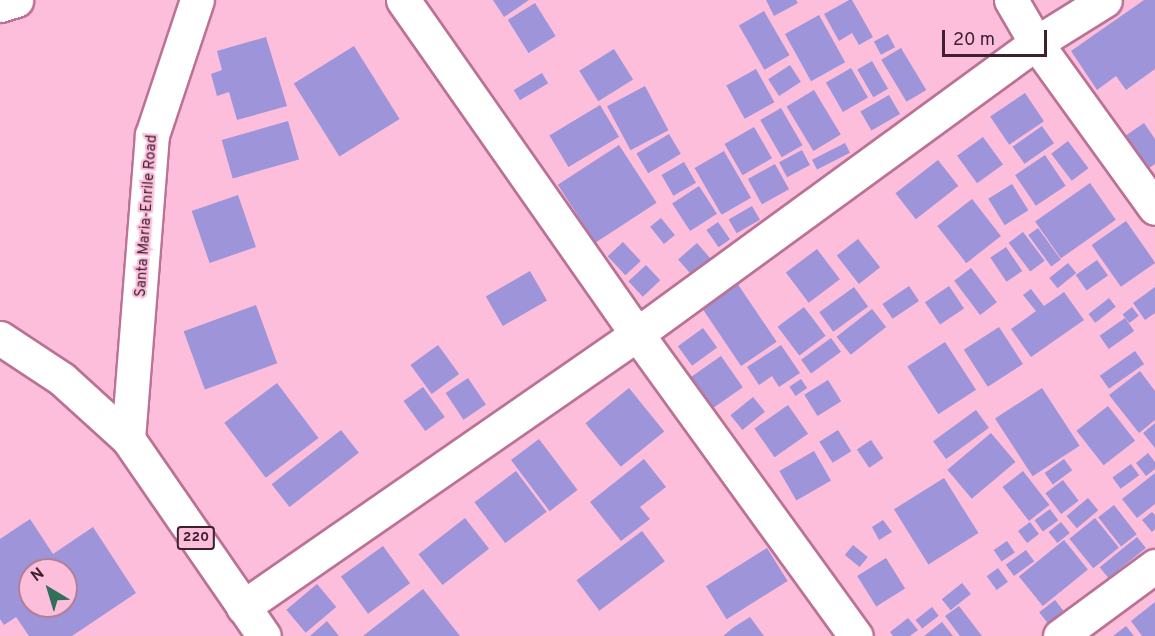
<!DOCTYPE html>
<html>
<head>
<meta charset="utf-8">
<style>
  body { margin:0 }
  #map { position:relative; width:1155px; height:636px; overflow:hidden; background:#fdbedb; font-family:Overpass,sans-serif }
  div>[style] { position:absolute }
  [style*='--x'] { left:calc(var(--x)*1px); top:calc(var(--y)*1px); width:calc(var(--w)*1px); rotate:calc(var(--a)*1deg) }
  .building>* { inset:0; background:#9d94da; transform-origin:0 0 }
  .roads { filter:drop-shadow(2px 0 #ba7295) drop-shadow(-2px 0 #ba7295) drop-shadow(0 2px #ba7295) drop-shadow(0 -2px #ba7295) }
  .minor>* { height:33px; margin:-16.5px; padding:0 16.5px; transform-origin:16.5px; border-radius:16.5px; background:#fff }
  .tertiary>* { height:33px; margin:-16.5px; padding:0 16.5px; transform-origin:16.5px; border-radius:16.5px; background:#fff }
  .secondary>* { height:33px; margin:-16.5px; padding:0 16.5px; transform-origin:16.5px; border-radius:16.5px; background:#fff }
  .primary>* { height:33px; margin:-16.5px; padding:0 16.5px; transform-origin:16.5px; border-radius:16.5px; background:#fff }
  span { translate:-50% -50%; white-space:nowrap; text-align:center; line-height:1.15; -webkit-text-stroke:4.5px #fdbedb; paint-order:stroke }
  .shield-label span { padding:2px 4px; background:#fdbedb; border:2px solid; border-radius:4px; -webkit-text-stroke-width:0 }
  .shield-label { font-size:14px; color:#3e202f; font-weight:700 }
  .street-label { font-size:15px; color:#3e202f }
  .north { position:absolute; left:18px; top:558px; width:60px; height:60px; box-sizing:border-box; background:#fdbedb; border:2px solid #b17f96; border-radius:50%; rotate:322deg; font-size:16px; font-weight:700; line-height:24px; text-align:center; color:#3e202f }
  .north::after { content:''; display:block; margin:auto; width:21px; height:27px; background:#316f5b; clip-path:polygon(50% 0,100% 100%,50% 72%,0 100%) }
  .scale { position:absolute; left:942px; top:30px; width:105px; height:27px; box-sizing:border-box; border:3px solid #3e202f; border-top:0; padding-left:8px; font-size:18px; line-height:21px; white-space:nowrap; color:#3e202f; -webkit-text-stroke:4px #fdbedb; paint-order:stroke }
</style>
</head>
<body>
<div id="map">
  <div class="building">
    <i style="clip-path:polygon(493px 0,529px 0,504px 17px)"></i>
    <i style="clip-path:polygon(766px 0,796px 0,798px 3px,774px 16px)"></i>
    <i style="clip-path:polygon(849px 0,852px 0,873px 37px,859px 45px,852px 33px,839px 41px,824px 14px)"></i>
    <i style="clip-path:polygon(1144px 0,1155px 0,1155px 69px,1126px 90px,1116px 76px,1097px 90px,1071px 51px)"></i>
    <i style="left:535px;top:3px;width:39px;height:32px;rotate:58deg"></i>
    <i style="left:764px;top:11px;width:51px;height:29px;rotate:60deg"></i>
    <i style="left:819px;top:15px;width:54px;height:39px;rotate:61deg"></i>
    <i style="left:888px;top:34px;width:15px;height:16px;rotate:62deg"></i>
    <i style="clip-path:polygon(266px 37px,287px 106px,237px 120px,229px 92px,217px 96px,211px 74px,222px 70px,217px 51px)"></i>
    <i style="left:354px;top:46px;width:86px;height:71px;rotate:58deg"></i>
    <i style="left:901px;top:48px;width:49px;height:23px;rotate:59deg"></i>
    <i style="left:614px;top:49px;width:36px;height:41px;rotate:58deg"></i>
    <i style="left:872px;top:61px;width:32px;height:17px;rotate:60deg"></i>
    <i style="left:790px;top:65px;width:20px;height:26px;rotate:57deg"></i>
    <i style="left:851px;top:68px;width:34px;height:29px;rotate:60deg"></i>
    <i style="left:756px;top:69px;width:38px;height:34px;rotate:61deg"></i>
    <i style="left:542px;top:73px;width:12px;height:33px;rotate:59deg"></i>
    <i style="left:645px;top:86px;width:50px;height:43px;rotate:62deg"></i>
    <i style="left:814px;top:90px;width:52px;height:32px;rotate:59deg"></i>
    <i style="left:1025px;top:93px;width:34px;height:42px;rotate:56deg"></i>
    <i style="left:889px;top:95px;width:22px;height:33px;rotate:60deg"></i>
    <i style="left:600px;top:105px;width:37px;height:59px;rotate:59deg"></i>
    <i style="left:781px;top:108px;width:43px;height:24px;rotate:60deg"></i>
    <i style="left:288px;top:121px;width:40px;height:69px;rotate:74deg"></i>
    <i style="clip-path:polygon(1144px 123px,1155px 139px,1155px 164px,1149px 168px,1125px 136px)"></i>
    <i style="left:1042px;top:126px;width:21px;height:36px;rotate:55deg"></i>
    <i style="left:754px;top:127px;width:36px;height:34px;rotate:60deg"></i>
    <i style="left:669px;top:134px;width:23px;height:38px;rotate:59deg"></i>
    <i style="left:983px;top:137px;width:34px;height:32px;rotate:54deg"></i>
    <i style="left:1068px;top:141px;width:34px;height:21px;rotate:53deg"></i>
    <i style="left:845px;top:143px;width:11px;height:37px;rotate:63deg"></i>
    <i style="left:619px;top:145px;width:69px;height:73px;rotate:57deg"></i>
    <i style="left:802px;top:150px;width:17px;height:26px;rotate:62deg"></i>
    <i style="left:724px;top:151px;width:54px;height:34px;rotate:60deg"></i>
    <i style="left:1045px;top:155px;width:37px;height:36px;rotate:56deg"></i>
    <i style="left:938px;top:160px;width:33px;height:54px;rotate:52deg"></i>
    <i style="left:684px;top:162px;width:24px;height:26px;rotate:60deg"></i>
    <i style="left:775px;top:164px;width:29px;height:31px;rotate:61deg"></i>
    <i style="left:1090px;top:183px;width:45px;height:67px;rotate:55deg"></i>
    <i style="left:1012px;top:184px;width:31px;height:28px;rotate:58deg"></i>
    <i style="left:699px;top:186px;width:33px;height:32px;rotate:57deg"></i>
    <i style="left:238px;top:195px;width:55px;height:49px;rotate:71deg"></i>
    <i style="left:972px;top:199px;width:47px;height:44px;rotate:52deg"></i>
    <i style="left:752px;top:206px;width:16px;height:27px;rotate:60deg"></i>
    <i style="left:661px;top:218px;width:22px;height:14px;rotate:51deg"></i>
    <i style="left:1126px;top:221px;width:51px;height:42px;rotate:55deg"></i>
    <i style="left:718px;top:222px;width:21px;height:14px;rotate:55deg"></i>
    <i style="left:1038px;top:228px;width:39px;height:12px;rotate:54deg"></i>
    <i style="left:1023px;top:232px;width:36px;height:18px;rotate:53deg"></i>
    <i style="left:858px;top:239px;width:36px;height:27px;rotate:52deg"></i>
    <i style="left:623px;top:242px;width:26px;height:21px;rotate:47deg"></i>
    <i style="left:697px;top:243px;width:21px;height:25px;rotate:49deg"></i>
    <i style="left:1006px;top:247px;width:29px;height:19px;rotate:56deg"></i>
    <i style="left:817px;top:249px;width:38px;height:39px;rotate:53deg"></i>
    <i style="left:1097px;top:260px;width:19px;height:26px;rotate:55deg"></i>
    <i style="left:1068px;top:263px;width:13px;height:24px;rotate:51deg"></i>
    <i style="left:646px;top:265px;width:21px;height:24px;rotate:47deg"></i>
    <i style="left:971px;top:268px;width:43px;height:21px;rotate:53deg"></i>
    <i style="left:530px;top:271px;width:34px;height:51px;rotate:60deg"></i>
    <i style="left:737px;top:283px;width:71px;height:43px;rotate:56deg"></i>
    <i style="left:909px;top:286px;width:18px;height:32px;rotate:56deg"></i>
    <i style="left:949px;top:286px;width:27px;height:29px;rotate:56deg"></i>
    <i style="left:854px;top:287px;width:24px;height:43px;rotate:54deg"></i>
    <i style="clip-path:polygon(1155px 287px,1155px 313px,1145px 320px,1133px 303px)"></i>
    <i style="clip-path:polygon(1031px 289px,1044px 306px,1064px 292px,1084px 320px,1031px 357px,1011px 329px,1036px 311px,1023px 295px)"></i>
    <i style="left:1109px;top:298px;width:11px;height:26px;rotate:52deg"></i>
    <i style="left:256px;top:305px;width:62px;height:77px;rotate:70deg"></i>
    <i style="left:804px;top:307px;width:36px;height:33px;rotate:53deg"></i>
    <i style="left:1132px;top:307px;width:11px;height:12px;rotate:52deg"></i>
    <i style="left:872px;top:309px;width:23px;height:45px;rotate:52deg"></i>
    <i style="left:1125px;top:318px;width:16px;height:31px;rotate:55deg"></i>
    <i style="left:999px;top:327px;width:44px;height:42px;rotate:57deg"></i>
    <i style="left:703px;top:328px;width:24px;height:31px;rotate:54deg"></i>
    <i style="left:831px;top:338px;width:17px;height:37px;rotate:54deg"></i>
    <i style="left:945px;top:342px;width:57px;height:45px;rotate:57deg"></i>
    <i style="left:438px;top:345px;width:36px;height:34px;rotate:54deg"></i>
    <i style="clip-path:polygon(781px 345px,800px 373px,779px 387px,772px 376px,759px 385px,747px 367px)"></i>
    <i style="left:1135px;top:351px;width:16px;height:43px;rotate:55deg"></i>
    <i style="left:721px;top:356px;width:38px;height:42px;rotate:55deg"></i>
    <i style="clip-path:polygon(1140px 371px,1155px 391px,1155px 420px,1139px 433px,1109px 395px)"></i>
    <i style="left:468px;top:378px;width:32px;height:27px;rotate:56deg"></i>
    <i style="left:801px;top:379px;width:11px;height:14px;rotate:56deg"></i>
    <i style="left:828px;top:380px;width:25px;height:28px;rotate:58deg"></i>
    <i style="left:277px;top:383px;width:69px;height:66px;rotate:53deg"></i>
    <i style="left:423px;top:387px;width:37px;height:24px;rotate:54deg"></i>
    <i style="left:629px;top:388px;width:56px;height:56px;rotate:51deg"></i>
    <i style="left:1042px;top:388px;width:69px;height:56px;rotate:57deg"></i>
    <i style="left:753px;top:397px;width:19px;height:29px;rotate:51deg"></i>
    <i style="left:788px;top:405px;width:35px;height:41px;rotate:55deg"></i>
    <i style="left:1108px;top:406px;width:44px;height:40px;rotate:52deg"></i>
    <i style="left:976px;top:410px;width:22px;height:53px;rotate:54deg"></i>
    <i style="clip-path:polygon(1155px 423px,1155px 448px,1143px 433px)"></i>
    <i style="left:341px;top:430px;width:29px;height:88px;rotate:52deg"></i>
    <i style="left:838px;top:430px;width:25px;height:22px;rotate:58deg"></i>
    <i style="left:991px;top:433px;width:38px;height:57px;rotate:50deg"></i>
    <i style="left:539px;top:439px;width:64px;height:35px;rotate:53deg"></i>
    <i style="left:871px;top:440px;width:22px;height:17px;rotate:56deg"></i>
    <i style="left:814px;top:451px;width:34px;height:40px;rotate:60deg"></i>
    <i style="clip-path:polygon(1148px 453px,1155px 462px,1155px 469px,1146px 476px,1136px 463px)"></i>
    <i style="clip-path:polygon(644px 459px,666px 487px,640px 507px,650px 519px,621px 541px,590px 502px)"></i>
    <i style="left:1064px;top:459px;width:14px;height:24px;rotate:54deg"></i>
    <i style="left:1131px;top:464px;width:14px;height:23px;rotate:54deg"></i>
    <i style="left:516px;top:471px;width:51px;height:52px;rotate:53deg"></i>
    <i style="left:1023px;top:471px;width:43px;height:26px;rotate:52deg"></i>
    <i style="clip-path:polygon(1155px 473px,1155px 504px,1137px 518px,1122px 499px)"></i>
    <i style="left:944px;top:478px;width:65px;height:59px;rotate:58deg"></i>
    <i style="left:1063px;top:480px;width:26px;height:22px;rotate:53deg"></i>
    <i style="left:1088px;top:498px;width:16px;height:28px;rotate:50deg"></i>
    <i style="left:1114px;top:505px;width:37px;height:20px;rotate:52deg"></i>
    <i style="left:1050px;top:509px;width:14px;height:19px;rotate:54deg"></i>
    <i style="clip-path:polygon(1152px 512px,1155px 515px,1155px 529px,1152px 532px,1142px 520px)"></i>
    <i style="left:465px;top:518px;width:39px;height:59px;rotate:52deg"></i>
    <i style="left:1095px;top:518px;width:38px;height:33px;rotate:51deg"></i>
    <i style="clip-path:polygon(evenodd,30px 519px,53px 554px,93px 527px,136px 593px,72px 636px,29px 636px,16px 617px,4px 625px,0 619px,0 539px,30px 519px,30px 570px,66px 570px,66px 606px,30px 606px,30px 570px)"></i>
    <i style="clip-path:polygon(883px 520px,892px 532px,879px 540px,872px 527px)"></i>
    <i style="left:1030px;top:522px;width:15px;height:15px;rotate:53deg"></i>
    <i style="left:1061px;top:522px;width:14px;height:16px;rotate:51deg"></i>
    <i style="left:642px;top:531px;width:38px;height:82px;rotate:53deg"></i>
    <i style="left:1137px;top:537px;width:14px;height:48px;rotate:51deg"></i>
    <i style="left:1064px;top:540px;width:38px;height:58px;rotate:51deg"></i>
    <i style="left:1007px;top:541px;width:14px;height:16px;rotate:56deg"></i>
    <i style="left:853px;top:545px;width:19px;height:13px;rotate:39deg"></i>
    <i style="left:383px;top:546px;width:46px;height:52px;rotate:54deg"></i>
    <i style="left:767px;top:548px;width:39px;height:72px;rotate:58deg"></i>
    <i style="left:1026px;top:550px;width:14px;height:25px;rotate:54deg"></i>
    <i style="left:886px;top:558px;width:36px;height:34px;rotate:58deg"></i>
    <i style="left:998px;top:568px;width:17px;height:14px;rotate:54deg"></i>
    <i style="left:962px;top:583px;width:14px;height:26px;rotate:51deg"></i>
    <i style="left:317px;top:584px;width:30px;height:40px;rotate:50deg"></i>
    <i style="clip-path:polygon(423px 589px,460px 636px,363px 636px)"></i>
    <i style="left:1055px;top:600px;width:16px;height:20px;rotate:52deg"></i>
    <i style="clip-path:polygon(1155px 602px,1155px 636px,1142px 636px,1131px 621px)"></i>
    <i style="clip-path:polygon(959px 606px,982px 636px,960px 636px,945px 616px)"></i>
    <i style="left:932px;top:607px;width:11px;height:21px;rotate:52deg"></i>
    <i style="clip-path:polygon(750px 617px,764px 636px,723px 636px,734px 627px)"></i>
    <i style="clip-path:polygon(908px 618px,918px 630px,910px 636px,893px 636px,890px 632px)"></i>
    <i style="clip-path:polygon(327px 621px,339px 636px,310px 636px)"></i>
    <i style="clip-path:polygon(942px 622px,953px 636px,924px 636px)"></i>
    <i style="clip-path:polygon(1126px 626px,1134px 636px,1113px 636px)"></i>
  </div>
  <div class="roads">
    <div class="minor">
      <i style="--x:1011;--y:0;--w:50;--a:59.8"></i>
      <i style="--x:1036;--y:43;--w:203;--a:54.2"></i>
      <i style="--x:243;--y:607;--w:479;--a:-34.7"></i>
      <i style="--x:637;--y:334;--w:494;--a:-36.1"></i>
      <i style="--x:1036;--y:43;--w:81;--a:-31.9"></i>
      <i style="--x:1060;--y:636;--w:118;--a:-36.4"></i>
    </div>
    <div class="tertiary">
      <i style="--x:403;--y:0;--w:408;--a:55"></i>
      <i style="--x:637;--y:334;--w:373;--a:54.1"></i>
    </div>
    <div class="secondary">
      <i style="--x:0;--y:5;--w:17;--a:-17"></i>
      <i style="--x:128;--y:439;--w:305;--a:-85.5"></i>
      <i style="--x:152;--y:135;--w:142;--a:-71.6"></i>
    </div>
    <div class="primary">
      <i style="--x:0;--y:338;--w:74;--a:33.5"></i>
      <i style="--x:62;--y:379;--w:89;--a:42.3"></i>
      <i style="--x:128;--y:439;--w:239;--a:55.4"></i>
    </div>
  </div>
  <div class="shield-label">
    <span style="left:196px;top:538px">220</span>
  </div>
  <div class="street-label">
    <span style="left:147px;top:216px;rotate:-86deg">Santa Maria-Enrile Road</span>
  </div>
  <div class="north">N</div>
  <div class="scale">20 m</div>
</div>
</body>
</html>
